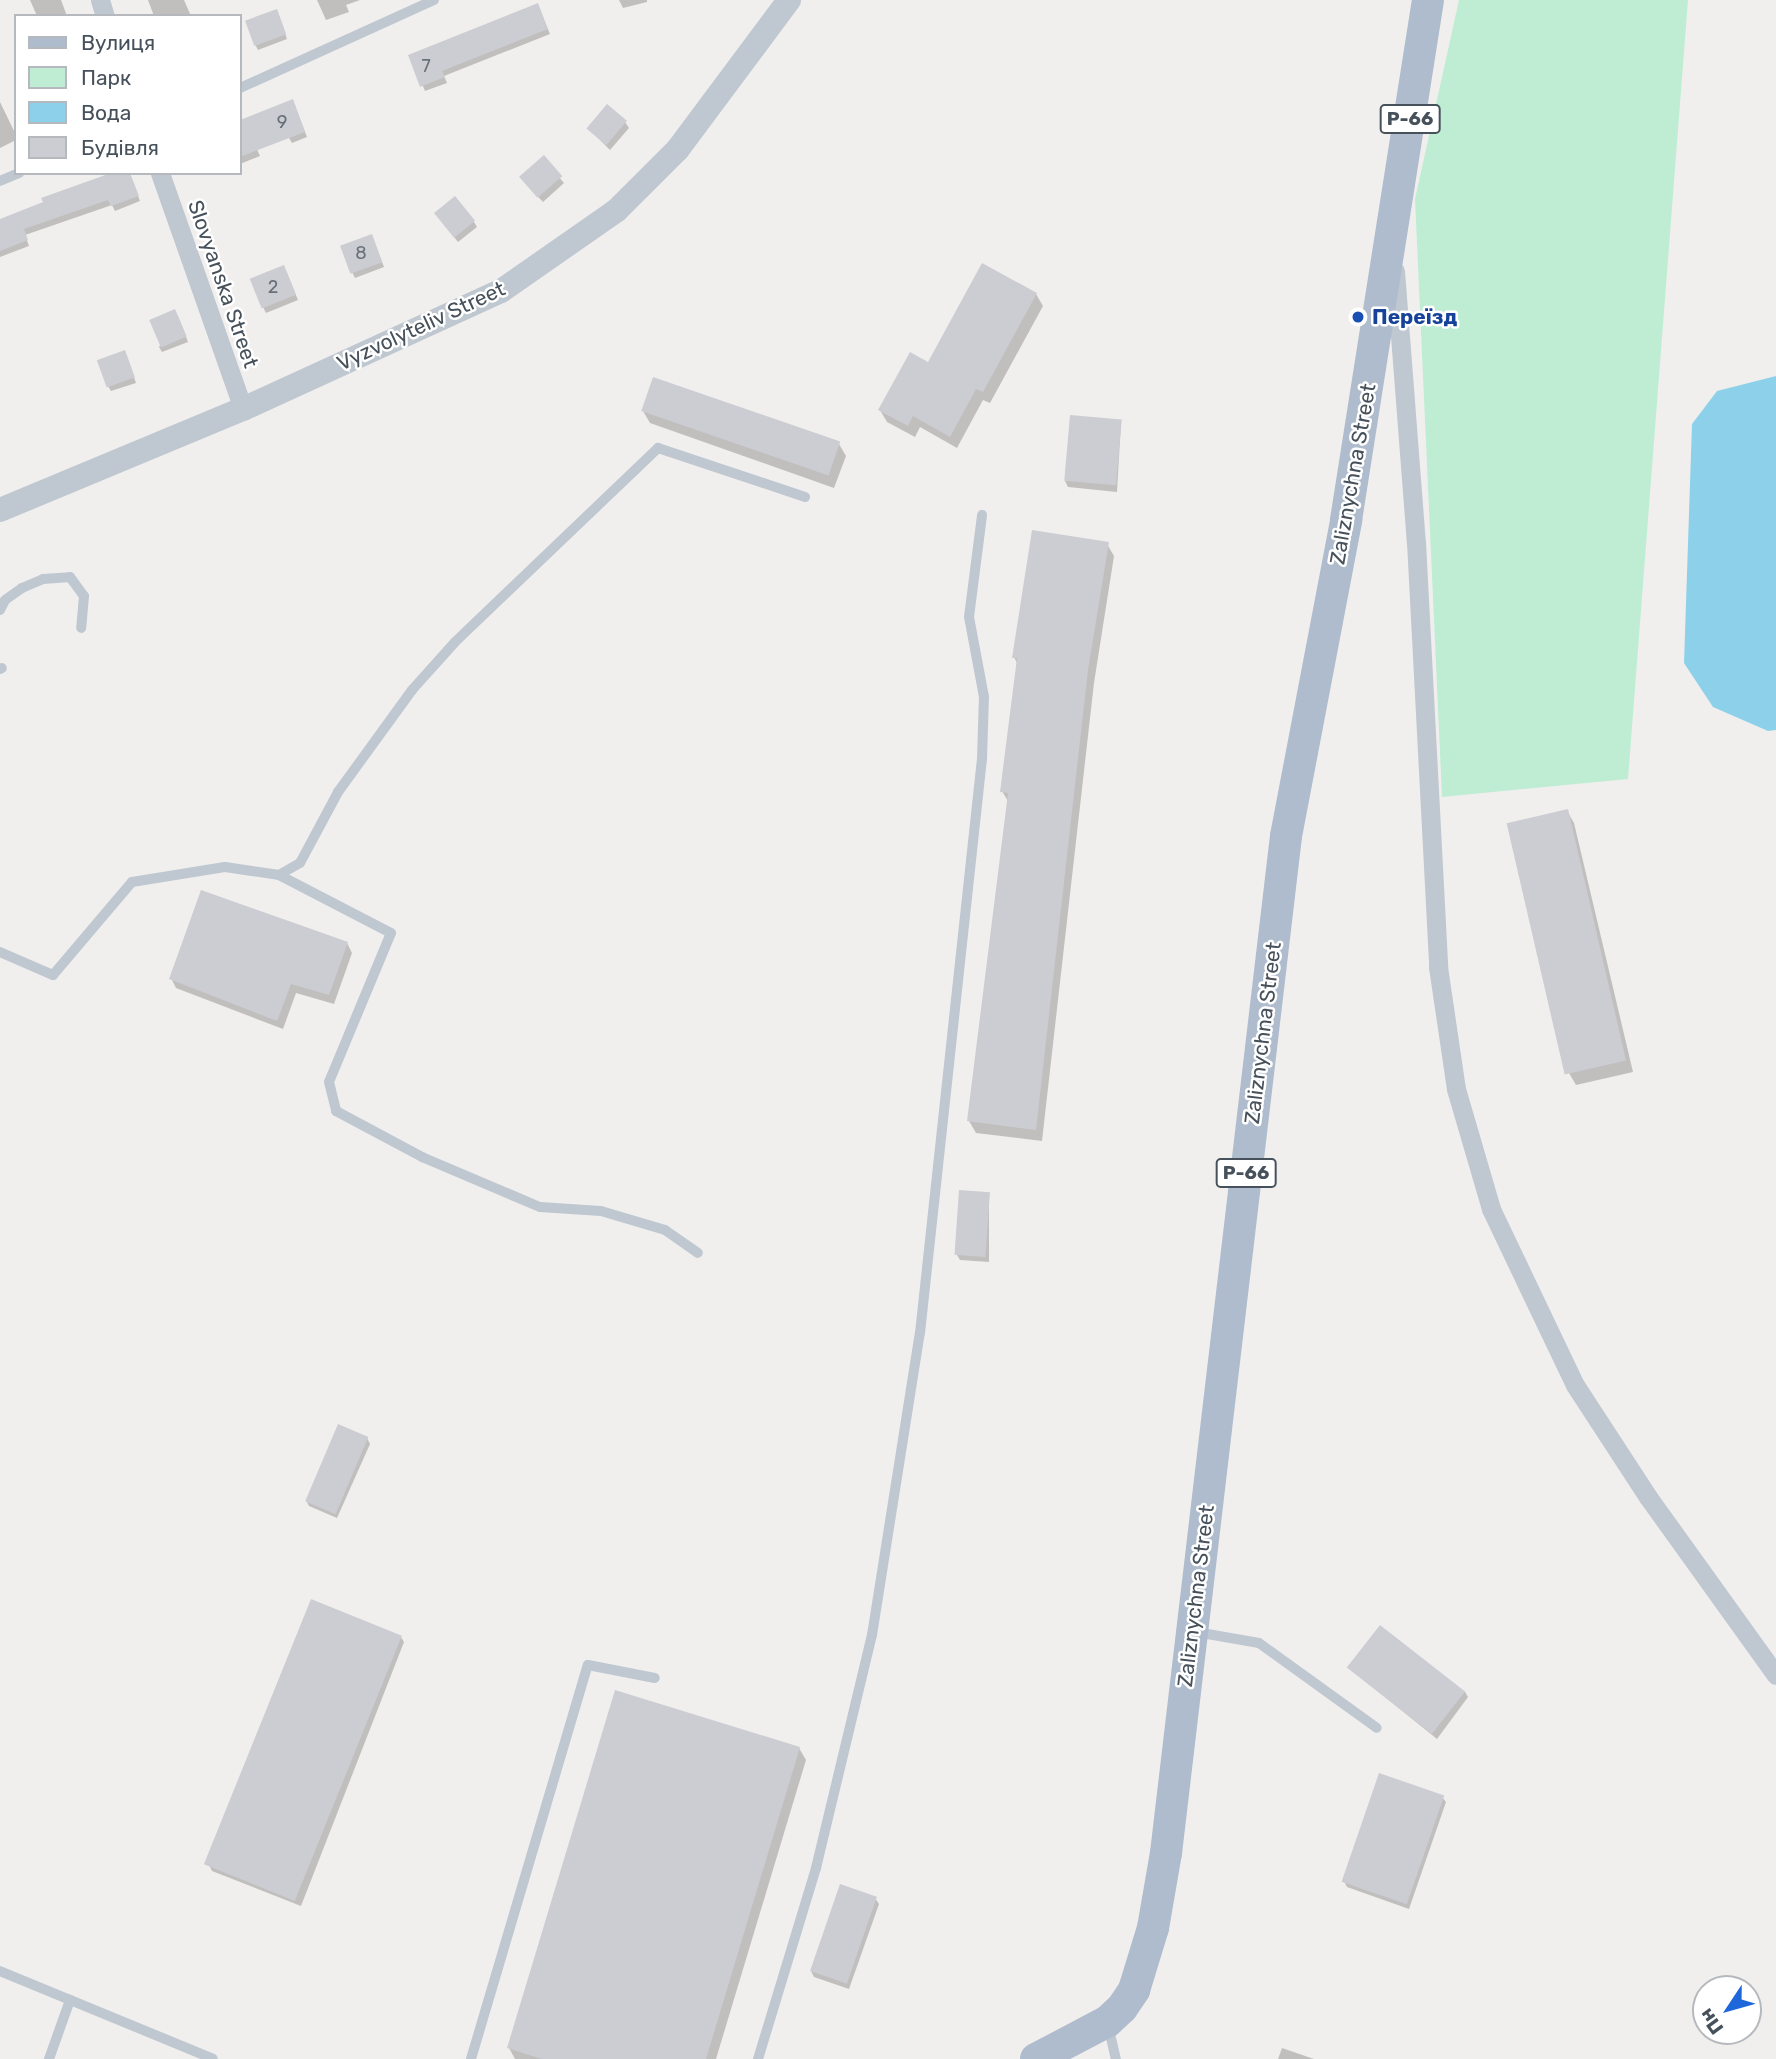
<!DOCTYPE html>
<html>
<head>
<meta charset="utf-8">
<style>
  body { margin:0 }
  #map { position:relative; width:1776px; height:2059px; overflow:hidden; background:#f1efee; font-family:Rubik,sans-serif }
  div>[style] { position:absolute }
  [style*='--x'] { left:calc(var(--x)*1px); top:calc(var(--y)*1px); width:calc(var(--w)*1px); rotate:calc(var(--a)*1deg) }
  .green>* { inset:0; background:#beedd3 }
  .water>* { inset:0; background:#8cd1e9 }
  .shadow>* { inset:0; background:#0003 }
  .building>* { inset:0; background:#cbcdd3; transform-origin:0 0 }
  .service>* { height:10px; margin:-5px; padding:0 5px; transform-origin:5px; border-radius:5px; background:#bfc8d0 }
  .minor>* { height:19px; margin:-9.5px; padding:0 9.5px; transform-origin:9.5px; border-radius:9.5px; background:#bfc8d0 }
  .tertiary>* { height:24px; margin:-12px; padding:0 12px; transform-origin:12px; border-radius:12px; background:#bfc8d0 }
  .primary>* { height:32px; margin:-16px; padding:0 16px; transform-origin:16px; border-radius:16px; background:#afbccd }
  .dots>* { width:19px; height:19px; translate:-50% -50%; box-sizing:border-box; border:4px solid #fff; border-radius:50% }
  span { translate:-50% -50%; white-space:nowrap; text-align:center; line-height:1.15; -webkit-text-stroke:5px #fff; paint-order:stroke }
  .number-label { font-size:18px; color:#687079 }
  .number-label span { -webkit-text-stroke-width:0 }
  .shield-label span { padding:2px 5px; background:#fff; border:2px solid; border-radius:5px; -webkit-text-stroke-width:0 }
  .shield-label { font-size:19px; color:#47515b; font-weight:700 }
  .street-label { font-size:21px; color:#47515b }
  .transit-label { font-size:21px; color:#164399; font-weight:700 }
  .left { translate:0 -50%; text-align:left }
  .legend { position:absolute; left:14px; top:14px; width:228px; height:161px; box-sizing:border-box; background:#fff; border:2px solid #b5b9bd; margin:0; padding:9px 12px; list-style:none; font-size:21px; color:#47515b }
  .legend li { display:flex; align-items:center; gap:14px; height:35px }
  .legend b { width:35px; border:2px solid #b5b9bd }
  .north { position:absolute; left:1692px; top:1975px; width:70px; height:70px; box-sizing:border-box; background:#fff; border:2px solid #b5b9bd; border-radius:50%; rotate:234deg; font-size:19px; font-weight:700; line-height:28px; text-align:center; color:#47515b }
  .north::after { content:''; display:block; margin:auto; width:24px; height:32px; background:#1e67db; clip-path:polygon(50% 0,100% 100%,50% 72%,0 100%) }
</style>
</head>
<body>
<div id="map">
  <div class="green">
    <i style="clip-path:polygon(1459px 0,1688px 0,1628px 779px,1442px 797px,1415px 199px)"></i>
  </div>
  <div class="water">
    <i style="clip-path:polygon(1776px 376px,1776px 730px,1768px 731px,1713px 707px,1684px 663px,1692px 424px,1717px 391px)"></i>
  </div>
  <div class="shadow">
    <i style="clip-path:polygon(30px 0,61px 0,67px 16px,37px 16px)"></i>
    <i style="clip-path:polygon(148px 0,184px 0,191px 16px,154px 16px)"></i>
    <i style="clip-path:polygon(317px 0,360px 0,346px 5px,349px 12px,326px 20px)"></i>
    <i style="clip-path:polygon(619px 0,647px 0,647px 2px,623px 8px)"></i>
    <i style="clip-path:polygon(540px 11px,550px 34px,444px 76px,447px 83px,425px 91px,410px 56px)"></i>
    <i style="clip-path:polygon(279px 16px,287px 39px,258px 50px,255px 44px)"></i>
    <i style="clip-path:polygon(0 102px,16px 135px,16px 140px,0 148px)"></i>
    <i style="clip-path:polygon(295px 106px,307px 137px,292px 143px,289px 138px)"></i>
    <i style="clip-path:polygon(625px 122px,629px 128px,610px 150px,588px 128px)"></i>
    <i style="clip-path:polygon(245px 123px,260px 156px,240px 164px,240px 125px)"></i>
    <i style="clip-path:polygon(543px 158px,564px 183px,543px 202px,525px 183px)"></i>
    <i style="clip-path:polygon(129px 173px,140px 201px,115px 211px,112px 205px,25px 235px,29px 246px,0 257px,0 222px)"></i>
    <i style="clip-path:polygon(439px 218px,474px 222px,477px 227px,458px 242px)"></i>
    <i style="clip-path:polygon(374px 241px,384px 267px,355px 278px,352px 272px)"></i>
    <i style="clip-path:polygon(287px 273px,298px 300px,266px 313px,263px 307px)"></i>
    <i style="clip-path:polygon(1036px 294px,1043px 306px,990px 403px,983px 400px,957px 448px,920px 427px,915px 437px,887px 422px,880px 410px)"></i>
    <i style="clip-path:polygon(178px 316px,188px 342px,162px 352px,159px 347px)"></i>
    <i style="clip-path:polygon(125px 352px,136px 383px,111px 391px,108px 386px)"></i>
    <i style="clip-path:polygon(643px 411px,839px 444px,846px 456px,834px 488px,650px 423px)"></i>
    <i style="clip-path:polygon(1121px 422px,1117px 492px,1068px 487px,1065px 481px)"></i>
    <i style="clip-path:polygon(1107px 544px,1114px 556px,1094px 683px,1042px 1141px,976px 1133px,969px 1121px,1009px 803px,1002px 791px,1018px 665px,1014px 657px)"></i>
    <i style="clip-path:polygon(1567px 811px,1574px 823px,1633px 1072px,1576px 1085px,1569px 1073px)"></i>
    <i style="clip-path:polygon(347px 943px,352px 953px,334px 1004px,296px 993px,283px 1029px,176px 988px,171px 978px)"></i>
    <i style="clip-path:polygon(989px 1194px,989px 1262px,960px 1260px,957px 1255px)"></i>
    <i style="clip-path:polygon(367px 1438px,370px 1444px,337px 1518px,309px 1506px,306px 1500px)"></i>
    <i style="clip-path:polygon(401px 1637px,404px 1642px,301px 1906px,212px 1871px,209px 1865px)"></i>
    <i style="clip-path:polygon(1349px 1668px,1465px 1692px,1468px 1697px,1437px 1739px)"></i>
    <i style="clip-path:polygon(799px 1748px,806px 1760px,716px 2059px,515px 2059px,509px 2048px)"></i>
    <i style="clip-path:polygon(1442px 1797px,1446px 1802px,1409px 1909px,1347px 1887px,1344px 1881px)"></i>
    <i style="clip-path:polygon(875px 1898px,879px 1904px,849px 1989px,814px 1977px,811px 1971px)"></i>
    <i style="clip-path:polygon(1282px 2048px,1314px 2059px,1278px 2059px)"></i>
  </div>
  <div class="building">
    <i style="clip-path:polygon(538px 3px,548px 29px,442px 71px,445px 77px,420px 87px,408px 55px)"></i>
    <i style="left:277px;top:9px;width:27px;height:34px;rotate:70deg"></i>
    <i style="clip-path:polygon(293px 99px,305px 132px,240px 157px,240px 120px)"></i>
    <i style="left:607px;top:104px;width:26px;height:32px;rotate:40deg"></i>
    <i style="left:544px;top:155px;width:28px;height:33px;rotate:49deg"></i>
    <i style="clip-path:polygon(111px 173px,130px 173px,139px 196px,111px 206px,108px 200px,24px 229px,28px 240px,0 251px,0 219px,43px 202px,41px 198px)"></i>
    <i style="left:455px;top:196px;width:32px;height:27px;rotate:51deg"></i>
    <i style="left:372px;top:234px;width:30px;height:34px;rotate:70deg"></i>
    <i style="clip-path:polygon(982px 263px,1037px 293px,983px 392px,976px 389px,950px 437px,913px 416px,908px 426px,878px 410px,910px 352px,928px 362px)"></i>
    <i style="left:284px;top:265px;width:32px;height:37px;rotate:68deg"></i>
    <i style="left:175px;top:309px;width:30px;height:28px;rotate:67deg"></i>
    <i style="left:125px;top:350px;width:29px;height:30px;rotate:70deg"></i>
    <i style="left:653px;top:377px;width:198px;height:36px;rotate:19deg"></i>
    <i style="left:1070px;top:415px;width:52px;height:66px;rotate:5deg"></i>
    <i style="clip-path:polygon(1032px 530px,1109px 542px,1088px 670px,1036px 1130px,967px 1121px,1008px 793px,1000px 792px,1017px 658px,1012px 658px)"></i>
    <i style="left:1568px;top:809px;width:258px;height:63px;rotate:77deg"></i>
    <i style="clip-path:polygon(201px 890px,348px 942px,329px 995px,291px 984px,277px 1021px,169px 979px)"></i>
    <i style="left:959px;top:1190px;width:31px;height:65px;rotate:4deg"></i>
    <i style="left:338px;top:1424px;width:33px;height:84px;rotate:23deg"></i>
    <i style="left:311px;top:1599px;width:98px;height:286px;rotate:22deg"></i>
    <i style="left:1380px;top:1625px;width:108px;height:54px;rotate:38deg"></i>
    <i style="clip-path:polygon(615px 1690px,800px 1747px,706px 2059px,542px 2059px,507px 2048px)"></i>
    <i style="left:1379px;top:1773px;width:69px;height:115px;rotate:19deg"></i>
    <i style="left:840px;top:1884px;width:39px;height:92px;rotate:19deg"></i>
  </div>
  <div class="service">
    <i style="--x:240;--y:88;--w:213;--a:-24.4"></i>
    <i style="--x:0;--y:181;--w:21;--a:-23"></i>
    <i style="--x:0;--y:610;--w:11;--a:-63"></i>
    <i style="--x:5;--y:600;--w:21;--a:-35"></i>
    <i style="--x:22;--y:588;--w:23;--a:-23"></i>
    <i style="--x:43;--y:579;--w:27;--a:-4"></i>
    <i style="--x:70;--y:577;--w:24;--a:54"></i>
    <i style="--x:84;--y:596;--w:32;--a:95"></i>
    <i style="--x:0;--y:669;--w:2;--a:-27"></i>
    <i style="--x:279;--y:875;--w:126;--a:27.4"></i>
    <i style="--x:391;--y:933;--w:161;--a:112.6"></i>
    <i style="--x:329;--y:1082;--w:30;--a:76"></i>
    <i style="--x:336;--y:1111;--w:98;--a:28.1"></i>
    <i style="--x:422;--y:1157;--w:128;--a:23"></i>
    <i style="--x:540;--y:1207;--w:61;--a:3.8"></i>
    <i style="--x:601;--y:1211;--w:67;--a:16.5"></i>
    <i style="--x:665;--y:1230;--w:40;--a:34.9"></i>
    <i style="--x:0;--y:952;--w:58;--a:23.5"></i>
    <i style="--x:53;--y:975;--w:122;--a:-49.7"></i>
    <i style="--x:132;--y:882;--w:94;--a:-9.2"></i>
    <i style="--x:225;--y:867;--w:55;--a:8.4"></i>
    <i style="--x:279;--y:875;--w:24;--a:-30"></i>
    <i style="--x:300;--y:863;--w:81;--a:-61.8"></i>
    <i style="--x:338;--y:792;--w:126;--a:-54"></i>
    <i style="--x:412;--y:690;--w:64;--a:-48.1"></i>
    <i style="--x:455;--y:642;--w:281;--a:-43.7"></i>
    <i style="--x:658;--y:448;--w:155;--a:18.4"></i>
    <i style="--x:1196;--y:1632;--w:64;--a:9.9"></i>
    <i style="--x:1259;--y:1643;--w:145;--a:35.8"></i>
    <i style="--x:0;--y:1971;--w:230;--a:22.4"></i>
    <i style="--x:1108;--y:2025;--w:35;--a:77"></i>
    <i style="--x:49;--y:2059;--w:63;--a:-70.4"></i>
    <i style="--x:471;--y:2059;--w:411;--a:-73.5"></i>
    <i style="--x:588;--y:1665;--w:68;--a:11"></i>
    <i style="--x:758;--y:2059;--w:200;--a:-73.1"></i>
    <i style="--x:816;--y:1868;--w:240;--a:-76.5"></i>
    <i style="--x:872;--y:1635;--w:306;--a:-81"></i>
    <i style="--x:920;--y:1333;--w:577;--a:-83.84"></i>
    <i style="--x:982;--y:759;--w:62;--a:-88.2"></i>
    <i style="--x:984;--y:697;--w:81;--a:-100.6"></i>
    <i style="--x:969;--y:617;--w:103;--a:-82.7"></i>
  </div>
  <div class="minor">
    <i style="--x:100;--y:0;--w:17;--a:73"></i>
    <i style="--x:160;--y:173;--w:250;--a:70.6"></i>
    <i style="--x:1395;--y:271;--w:272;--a:85.6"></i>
    <i style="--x:1416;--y:542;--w:426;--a:87"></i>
    <i style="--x:1438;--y:967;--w:123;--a:81.6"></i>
    <i style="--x:1456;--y:1089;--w:125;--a:73.7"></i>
    <i style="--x:1491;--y:1209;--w:195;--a:64.5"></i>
    <i style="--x:1575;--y:1385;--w:134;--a:56.9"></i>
    <i style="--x:1648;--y:1497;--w:219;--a:54.3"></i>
  </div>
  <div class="tertiary">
    <i style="--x:0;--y:510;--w:263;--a:-22.6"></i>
    <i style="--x:243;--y:409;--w:284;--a:-24.6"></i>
    <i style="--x:501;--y:291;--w:141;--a:-34.9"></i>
    <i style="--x:617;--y:210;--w:86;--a:-45"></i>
    <i style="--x:678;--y:149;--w:186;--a:-53.3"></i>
  </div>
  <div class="primary">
    <i style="--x:1036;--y:2059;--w:81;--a:-27.8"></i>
    <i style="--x:1108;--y:2021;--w:19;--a:-43"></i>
    <i style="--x:1122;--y:2008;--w:22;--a:-56"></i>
    <i style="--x:1134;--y:1990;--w:65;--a:-73"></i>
    <i style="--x:1153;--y:1928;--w:76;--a:-80.2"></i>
    <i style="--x:1166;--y:1853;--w:1024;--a:-83.27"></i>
    <i style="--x:1286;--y:836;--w:322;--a:-79.2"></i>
    <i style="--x:1346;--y:520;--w:526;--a:-81.04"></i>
  </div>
  <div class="dots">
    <i style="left:1358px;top:317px;background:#1a4fb4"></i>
  </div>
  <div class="number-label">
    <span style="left:426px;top:66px">7</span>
    <span style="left:282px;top:122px">9</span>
    <span style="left:361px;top:253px">8</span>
    <span style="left:273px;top:287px">2</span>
  </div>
  <div class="shield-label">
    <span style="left:1410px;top:119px">Р-66</span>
    <span style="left:1246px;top:1173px">Р-66</span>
  </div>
  <div class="street-label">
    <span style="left:223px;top:284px;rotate:71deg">Slovyanska Street</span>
    <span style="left:421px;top:326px;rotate:-25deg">Vyzvolyteliv Street</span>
    <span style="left:1353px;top:474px;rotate:-80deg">Zaliznychna Street</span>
    <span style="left:1263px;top:1033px;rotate:-83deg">Zaliznychna Street</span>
    <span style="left:1196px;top:1596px;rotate:-83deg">Zaliznychna Street</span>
  </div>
  <div class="transit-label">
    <span class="left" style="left:1372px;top:317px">Переїзд</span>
  </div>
  <ul class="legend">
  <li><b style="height:9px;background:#afbccd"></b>Вулиця</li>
  <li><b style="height:19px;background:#beedd3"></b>Парк</li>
  <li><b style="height:19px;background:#8cd1e9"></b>Вода</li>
  <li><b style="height:19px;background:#cbcdd3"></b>Будівля</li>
  </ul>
  <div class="north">Пн</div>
</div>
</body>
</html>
